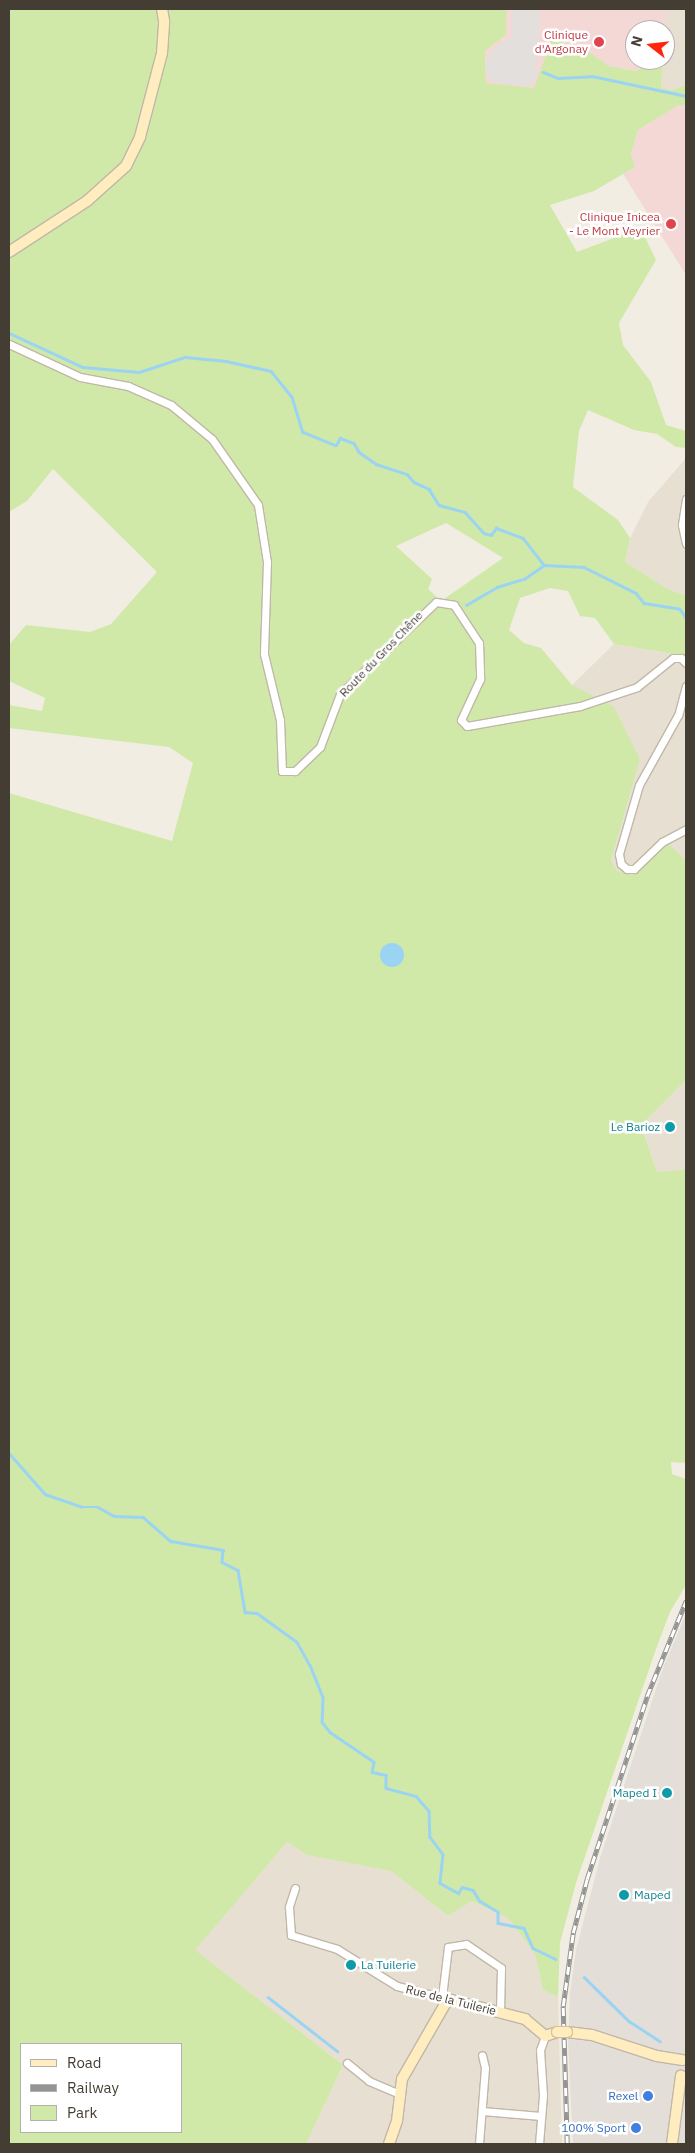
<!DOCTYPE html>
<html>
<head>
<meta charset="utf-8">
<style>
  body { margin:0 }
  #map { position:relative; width:695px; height:2153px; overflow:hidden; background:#f2ede3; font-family:"IBM Plex Sans",sans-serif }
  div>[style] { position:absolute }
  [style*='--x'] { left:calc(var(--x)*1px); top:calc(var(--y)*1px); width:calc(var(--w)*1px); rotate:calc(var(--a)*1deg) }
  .residential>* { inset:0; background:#e7dfd1 }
  .industrial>* { inset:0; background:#e4ded8 }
  .medical>* { inset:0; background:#f4d8d5 }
  .green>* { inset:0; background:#d0e9a9 }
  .parking>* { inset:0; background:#e2dfdc }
  .water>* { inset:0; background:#9bd4f3 }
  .round { border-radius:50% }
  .stream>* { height:2.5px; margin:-1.25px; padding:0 1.25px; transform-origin:1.25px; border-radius:1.25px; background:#9bd4f3 }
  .roads { filter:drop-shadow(1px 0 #c1b7a8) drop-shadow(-1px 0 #c1b7a8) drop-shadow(0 1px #c1b7a8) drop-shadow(0 -1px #c1b7a8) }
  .street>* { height:7px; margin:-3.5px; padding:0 3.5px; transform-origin:3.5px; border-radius:3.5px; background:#fff }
  .secondary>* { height:10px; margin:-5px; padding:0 5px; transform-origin:5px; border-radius:5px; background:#ffedc0 }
  .rail>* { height:4.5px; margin-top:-2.25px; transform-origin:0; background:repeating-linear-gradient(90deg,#fff 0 8px,#949494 0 16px); box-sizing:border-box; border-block:1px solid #949494 }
  .bridges { filter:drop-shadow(1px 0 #d8c292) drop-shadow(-1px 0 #d8c292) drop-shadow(0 1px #d8c292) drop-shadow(0 -1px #d8c292) }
  .secondary-bridge>* { height:10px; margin:-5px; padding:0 5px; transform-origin:5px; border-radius:5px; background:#ffedc0 }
  .dots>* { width:14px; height:14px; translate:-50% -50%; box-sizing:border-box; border:2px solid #fff; border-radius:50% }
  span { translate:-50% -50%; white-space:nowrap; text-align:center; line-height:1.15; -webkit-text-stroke:5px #fff; paint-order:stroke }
  .health-label { font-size:12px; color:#be3a42 }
  .right { translate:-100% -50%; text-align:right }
  .street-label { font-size:12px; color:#443d33 }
  .culture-label { font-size:12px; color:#0d838f }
  .left { translate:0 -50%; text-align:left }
  .shop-label { font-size:12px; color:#366cbe }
  .frame { position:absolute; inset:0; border:10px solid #443d33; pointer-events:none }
  .legend { position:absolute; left:20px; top:2043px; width:162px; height:90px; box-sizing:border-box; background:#fff; border:1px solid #b4b1ad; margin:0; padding:6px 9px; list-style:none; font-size:15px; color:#443d33 }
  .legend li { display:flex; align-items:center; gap:10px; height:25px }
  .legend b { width:25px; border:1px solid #b4b1ad }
  .north { position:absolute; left:625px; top:20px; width:50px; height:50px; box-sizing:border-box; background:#fff; border:1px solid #b4b1ad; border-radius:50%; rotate:286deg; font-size:14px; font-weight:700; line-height:20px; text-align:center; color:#443d33 }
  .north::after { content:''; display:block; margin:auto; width:18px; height:22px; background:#ff260d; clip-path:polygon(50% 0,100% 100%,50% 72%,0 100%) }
</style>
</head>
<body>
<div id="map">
  <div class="residential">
    <i style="clip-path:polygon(507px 9px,686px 9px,686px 85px,672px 90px,661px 88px,665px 30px,635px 30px,635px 60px,648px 60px,609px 66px,586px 50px,575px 56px,554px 33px,534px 89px,506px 35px)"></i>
    <i style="clip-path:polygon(686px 458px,686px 596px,666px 588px,625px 562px,630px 538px,648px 502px)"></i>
    <i style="clip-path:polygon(614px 644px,686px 656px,686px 959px,673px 848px,668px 843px,634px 875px,617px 871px,611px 861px,640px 758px,572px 685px)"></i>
    <i style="clip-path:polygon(686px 1080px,686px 1169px,657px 1172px,641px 1124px)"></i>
    <i style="clip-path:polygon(287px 1842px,307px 1855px,391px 1871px,448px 1916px,472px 1901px,509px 1919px,535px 1954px,543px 1990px,558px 1997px,562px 2144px,306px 2144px,343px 2065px,194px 1950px)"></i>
  </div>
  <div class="industrial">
    <i style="clip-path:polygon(686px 1614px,686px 2144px,573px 2144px,568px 2043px,570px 1993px,576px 1950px,600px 1858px,632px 1761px,663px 1668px)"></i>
  </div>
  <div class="medical">
    <i style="clip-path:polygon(507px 9px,666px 9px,665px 30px,635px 30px,635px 60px,648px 60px,637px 71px,609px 66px,586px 50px,534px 89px,486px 83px,485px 51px,506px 35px)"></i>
    <i style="clip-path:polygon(679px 105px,686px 106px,686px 275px,623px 174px,635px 167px,631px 154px,638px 130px)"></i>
  </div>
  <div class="green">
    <i style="clip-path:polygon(evenodd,9px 9px,507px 9px,506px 35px,485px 51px,486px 83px,534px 88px,554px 33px,575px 56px,586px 50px,609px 66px,637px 71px,648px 60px,663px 60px,661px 88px,672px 90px,686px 85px,686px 106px,679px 105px,638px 130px,631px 154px,635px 167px,594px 191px,550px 205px,577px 252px,635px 230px,645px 237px,656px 260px,619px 323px,623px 345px,651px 382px,666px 425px,686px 431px,686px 448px,676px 447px,657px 434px,634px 430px,588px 410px,579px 431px,573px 487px,618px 520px,630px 538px,625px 562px,666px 588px,686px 596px,686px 656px,614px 644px,595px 618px,580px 616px,568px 591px,550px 588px,520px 598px,509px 630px,524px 643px,541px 648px,572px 685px,614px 707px,640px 759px,611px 861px,617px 871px,634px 875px,668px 843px,686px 861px,686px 1080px,641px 1125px,657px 1172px,686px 1169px,686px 1463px,671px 1462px,672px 1474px,686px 1479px,686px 1585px,670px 1612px,656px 1649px,576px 1883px,560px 1943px,558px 1997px,543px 1990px,535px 1954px,509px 1919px,472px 1901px,448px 1916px,391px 1871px,307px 1855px,287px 1842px,195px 1950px,343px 2065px,306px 2144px,9px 2144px,9px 793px,172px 841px,193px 763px,169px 747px,9px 728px,9px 705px,42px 711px,45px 698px,9px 681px,9px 645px,26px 625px,90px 632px,111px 624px,157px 572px,53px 469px,27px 501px,9px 512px,9px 9px,446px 523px,503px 558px,441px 601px,428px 589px,432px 579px,396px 546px,446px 523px,9px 9px,21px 2044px,181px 2044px,181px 2132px,21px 2132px,21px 2044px)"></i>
  </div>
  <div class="parking">
    <i style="clip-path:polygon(512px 9px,540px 9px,536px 76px,532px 86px,496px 83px,489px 78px,486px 69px,486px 62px,494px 47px,511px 38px)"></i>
  </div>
  <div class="water">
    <i class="round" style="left:380px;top:943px;width:24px;height:24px"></i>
  </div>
  <div class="stream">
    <i style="--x:543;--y:72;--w:16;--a:22"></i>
    <i style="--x:558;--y:78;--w:34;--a:-3"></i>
    <i style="--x:592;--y:76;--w:96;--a:12"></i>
    <i style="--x:9;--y:333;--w:81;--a:24.7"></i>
    <i style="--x:83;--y:367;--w:56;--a:5.1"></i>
    <i style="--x:139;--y:372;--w:48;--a:-18.1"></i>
    <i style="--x:185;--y:357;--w:41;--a:5.6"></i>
    <i style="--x:226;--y:361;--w:46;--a:12.5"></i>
    <i style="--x:271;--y:371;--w:33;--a:51"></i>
    <i style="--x:292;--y:397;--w:37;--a:73"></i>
    <i style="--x:303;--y:432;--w:35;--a:22"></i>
    <i style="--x:336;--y:445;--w:8;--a:-60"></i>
    <i style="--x:340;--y:438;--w:15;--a:20"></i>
    <i style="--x:354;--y:443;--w:10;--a:61"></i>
    <i style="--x:359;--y:452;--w:21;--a:35"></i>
    <i style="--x:376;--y:464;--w:33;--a:18"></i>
    <i style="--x:407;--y:474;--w:11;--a:49"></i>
    <i style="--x:414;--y:482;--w:17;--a:25"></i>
    <i style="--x:429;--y:489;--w:19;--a:58"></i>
    <i style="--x:439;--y:505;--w:27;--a:15"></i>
    <i style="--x:465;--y:512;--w:28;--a:48"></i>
    <i style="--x:484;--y:533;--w:7;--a:16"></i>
    <i style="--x:491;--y:535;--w:9;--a:-54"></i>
    <i style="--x:496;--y:528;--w:29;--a:20"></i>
    <i style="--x:523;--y:538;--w:34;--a:52"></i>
    <i style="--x:544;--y:565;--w:40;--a:2.9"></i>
    <i style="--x:584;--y:567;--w:58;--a:26.6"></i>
    <i style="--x:636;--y:593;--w:13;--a:51"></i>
    <i style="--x:644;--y:603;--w:36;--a:9"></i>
    <i style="--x:680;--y:609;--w:11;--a:56"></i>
    <i style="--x:466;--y:605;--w:36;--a:-30"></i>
    <i style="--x:497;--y:587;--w:28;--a:-17"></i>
    <i style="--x:524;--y:579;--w:24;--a:-35"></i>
    <i style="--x:9;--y:1453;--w:55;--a:48.7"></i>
    <i style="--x:45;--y:1494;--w:39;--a:19"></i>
    <i style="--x:82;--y:1507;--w:16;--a:0"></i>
    <i style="--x:98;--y:1507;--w:18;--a:29"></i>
    <i style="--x:114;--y:1516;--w:29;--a:2"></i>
    <i style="--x:143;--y:1517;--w:37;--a:41"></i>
    <i style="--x:171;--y:1541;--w:53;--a:9.8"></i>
    <i style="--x:223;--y:1550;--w:12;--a:95"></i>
    <i style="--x:222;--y:1562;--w:18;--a:27"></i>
    <i style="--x:238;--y:1570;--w:43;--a:80.5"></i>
    <i style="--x:245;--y:1612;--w:12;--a:5"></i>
    <i style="--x:257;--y:1613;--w:49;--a:35.9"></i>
    <i style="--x:297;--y:1642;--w:26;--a:61"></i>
    <i style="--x:310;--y:1665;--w:35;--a:68"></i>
    <i style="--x:323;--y:1698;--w:24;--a:92"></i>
    <i style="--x:322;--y:1722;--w:13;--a:51"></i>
    <i style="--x:330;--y:1732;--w:53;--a:34.3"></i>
    <i style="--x:374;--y:1762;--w:10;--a:101"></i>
    <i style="--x:372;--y:1772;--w:14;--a:12"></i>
    <i style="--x:386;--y:1775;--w:13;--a:90"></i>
    <i style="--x:386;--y:1788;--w:31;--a:15"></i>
    <i style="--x:416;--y:1796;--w:20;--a:49"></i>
    <i style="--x:429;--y:1811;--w:26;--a:88"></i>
    <i style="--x:430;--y:1837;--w:21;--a:53"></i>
    <i style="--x:443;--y:1854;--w:29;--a:96"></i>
    <i style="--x:440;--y:1883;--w:21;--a:29"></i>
    <i style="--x:458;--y:1893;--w:7;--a:-56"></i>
    <i style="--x:462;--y:1887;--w:11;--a:15"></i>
    <i style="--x:473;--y:1890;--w:13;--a:58"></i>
    <i style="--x:480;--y:1901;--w:21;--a:31"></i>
    <i style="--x:498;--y:1912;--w:11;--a:90"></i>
    <i style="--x:498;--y:1923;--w:26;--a:11"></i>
    <i style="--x:524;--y:1928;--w:22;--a:66"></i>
    <i style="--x:533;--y:1948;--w:25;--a:26"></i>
    <i style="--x:584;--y:1977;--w:63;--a:44.4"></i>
    <i style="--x:629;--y:2021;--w:37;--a:33"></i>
    <i style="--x:268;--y:1997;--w:88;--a:38"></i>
  </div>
  <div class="roads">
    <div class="street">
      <i style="--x:9;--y:344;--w:78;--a:24.9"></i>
      <i style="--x:80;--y:377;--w:49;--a:10.6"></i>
      <i style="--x:128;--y:386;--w:47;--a:23.8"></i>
      <i style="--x:171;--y:405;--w:53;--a:39.7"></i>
      <i style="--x:212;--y:439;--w:80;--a:55.1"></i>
      <i style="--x:258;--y:505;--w:58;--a:81"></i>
      <i style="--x:267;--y:562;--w:92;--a:91.9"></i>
      <i style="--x:264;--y:654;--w:68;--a:76.4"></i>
      <i style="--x:280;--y:720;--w:51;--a:87.8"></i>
      <i style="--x:282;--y:771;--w:13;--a:0"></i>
      <i style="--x:295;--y:771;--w:35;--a:-44"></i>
      <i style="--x:320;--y:747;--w:57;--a:-69.3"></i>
      <i style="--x:340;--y:694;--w:133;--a:-43.8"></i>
      <i style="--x:436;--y:602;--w:18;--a:9"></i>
      <i style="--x:454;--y:605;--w:45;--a:56.7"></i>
      <i style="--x:479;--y:643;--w:36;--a:88"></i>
      <i style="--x:480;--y:679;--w:45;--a:114.9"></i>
      <i style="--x:461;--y:720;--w:8;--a:45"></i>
      <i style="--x:467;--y:726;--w:115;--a:-10"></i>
      <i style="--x:580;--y:706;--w:60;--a:-18.4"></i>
      <i style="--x:637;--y:687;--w:46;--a:-38.9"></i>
      <i style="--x:673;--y:658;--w:8;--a:0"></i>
      <i style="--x:681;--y:658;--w:7;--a:45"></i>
      <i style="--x:686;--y:499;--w:26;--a:99"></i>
      <i style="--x:682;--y:525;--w:19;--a:78"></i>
      <i style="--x:686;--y:686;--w:30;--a:105"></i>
      <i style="--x:678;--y:715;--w:80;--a:119.1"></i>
      <i style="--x:639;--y:785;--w:72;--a:106.2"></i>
      <i style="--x:619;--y:854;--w:10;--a:79"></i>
      <i style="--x:621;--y:864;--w:8;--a:40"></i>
      <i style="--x:627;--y:869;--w:7;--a:0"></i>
      <i style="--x:634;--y:869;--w:39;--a:-44"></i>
      <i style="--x:662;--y:842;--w:27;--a:-28"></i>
      <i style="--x:295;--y:1888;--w:20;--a:108"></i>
      <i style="--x:289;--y:1907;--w:28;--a:86"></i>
      <i style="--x:291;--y:1935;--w:48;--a:16.9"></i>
      <i style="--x:337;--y:1949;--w:70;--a:31.7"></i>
      <i style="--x:397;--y:1986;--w:53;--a:14.3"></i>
      <i style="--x:442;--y:1997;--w:50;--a:-83.2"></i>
      <i style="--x:448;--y:1947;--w:18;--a:-9"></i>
      <i style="--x:466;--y:1944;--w:42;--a:34.4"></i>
      <i style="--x:501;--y:1968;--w:45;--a:91.3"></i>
      <i style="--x:347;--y:2063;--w:28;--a:39"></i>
      <i style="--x:369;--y:2081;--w:33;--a:23"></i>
      <i style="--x:482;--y:2111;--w:59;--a:4.8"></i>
      <i style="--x:479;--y:2144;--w:76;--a:-85.5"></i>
      <i style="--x:485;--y:2068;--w:13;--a:-103"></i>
      <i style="--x:539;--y:2144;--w:49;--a:-85.3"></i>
      <i style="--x:543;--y:2095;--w:45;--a:-93.8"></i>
      <i style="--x:540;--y:2050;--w:15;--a:-70"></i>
    </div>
    <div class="secondary">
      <i style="--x:9;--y:252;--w:93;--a:-33.2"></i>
      <i style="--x:87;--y:201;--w:52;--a:-41.9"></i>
      <i style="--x:126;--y:166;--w:32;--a:-64"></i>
      <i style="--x:140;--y:137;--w:87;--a:-75.3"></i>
      <i style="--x:162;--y:53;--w:32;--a:-86"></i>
      <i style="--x:164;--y:21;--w:12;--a:-99"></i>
      <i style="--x:567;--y:2032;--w:25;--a:7"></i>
      <i style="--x:592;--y:2035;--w:68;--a:17.9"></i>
      <i style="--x:657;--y:2056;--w:26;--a:9"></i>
      <i style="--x:389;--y:2144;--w:24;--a:-71"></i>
      <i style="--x:397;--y:2121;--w:42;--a:-83.2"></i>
      <i style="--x:402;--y:2079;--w:92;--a:-60.1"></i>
      <i style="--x:448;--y:1999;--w:80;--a:14.6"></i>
      <i style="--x:525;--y:2019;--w:26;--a:40"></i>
      <i style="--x:545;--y:2036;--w:13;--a:-18"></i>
      <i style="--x:672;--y:2144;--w:69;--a:-82.5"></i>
    </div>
  </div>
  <div class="rail">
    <i style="--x:567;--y:2144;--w:138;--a:-91.7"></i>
    <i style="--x:563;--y:2006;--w:74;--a:-82.2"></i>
    <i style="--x:573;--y:1933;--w:56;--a:-75.5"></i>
    <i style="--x:587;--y:1879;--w:193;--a:-71.8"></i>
    <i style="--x:647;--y:1696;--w:103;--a:-67.7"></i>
  </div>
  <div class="bridges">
    <div class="secondary-bridge">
      <i style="--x:557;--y:2032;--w:10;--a:0"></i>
    </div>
  </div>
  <div class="dots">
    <i style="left:599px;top:42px;background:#e0444e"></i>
    <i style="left:671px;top:224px;background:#e0444e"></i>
    <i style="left:670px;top:1127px;background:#0f9aa8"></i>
    <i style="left:667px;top:1793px;background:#0f9aa8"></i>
    <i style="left:624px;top:1895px;background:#0f9aa8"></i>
    <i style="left:351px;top:1965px;background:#0f9aa8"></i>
    <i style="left:648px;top:2096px;background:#3f7fe0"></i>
    <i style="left:636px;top:2128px;background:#3f7fe0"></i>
  </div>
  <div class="health-label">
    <span class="right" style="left:588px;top:42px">Clinique<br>d'Argonay</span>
    <span class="right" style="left:660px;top:224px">Clinique Inicea<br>- Le Mont Veyrier</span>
  </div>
  <div class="street-label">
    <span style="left:381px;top:654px;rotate:-46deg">Route du Gros Chêne</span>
    <span style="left:451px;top:2000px;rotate:14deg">Rue de la Tuilerie</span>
  </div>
  <div class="culture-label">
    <span class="right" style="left:660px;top:1127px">Le Barioz</span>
    <span class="right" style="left:657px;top:1793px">Maped I</span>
    <span class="left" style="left:634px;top:1895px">Maped</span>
    <span class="left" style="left:361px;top:1965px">La Tuilerie</span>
  </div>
  <div class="shop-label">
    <span class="right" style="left:638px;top:2096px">Rexel</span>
    <span class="right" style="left:626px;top:2128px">100% Sport</span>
  </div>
  <div class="frame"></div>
  <ul class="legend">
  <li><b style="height:6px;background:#ffedc0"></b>Road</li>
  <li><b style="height:6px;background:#949494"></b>Railway</li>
  <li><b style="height:14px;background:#d0e9a9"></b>Park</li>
  </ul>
  <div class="north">N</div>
</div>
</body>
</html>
